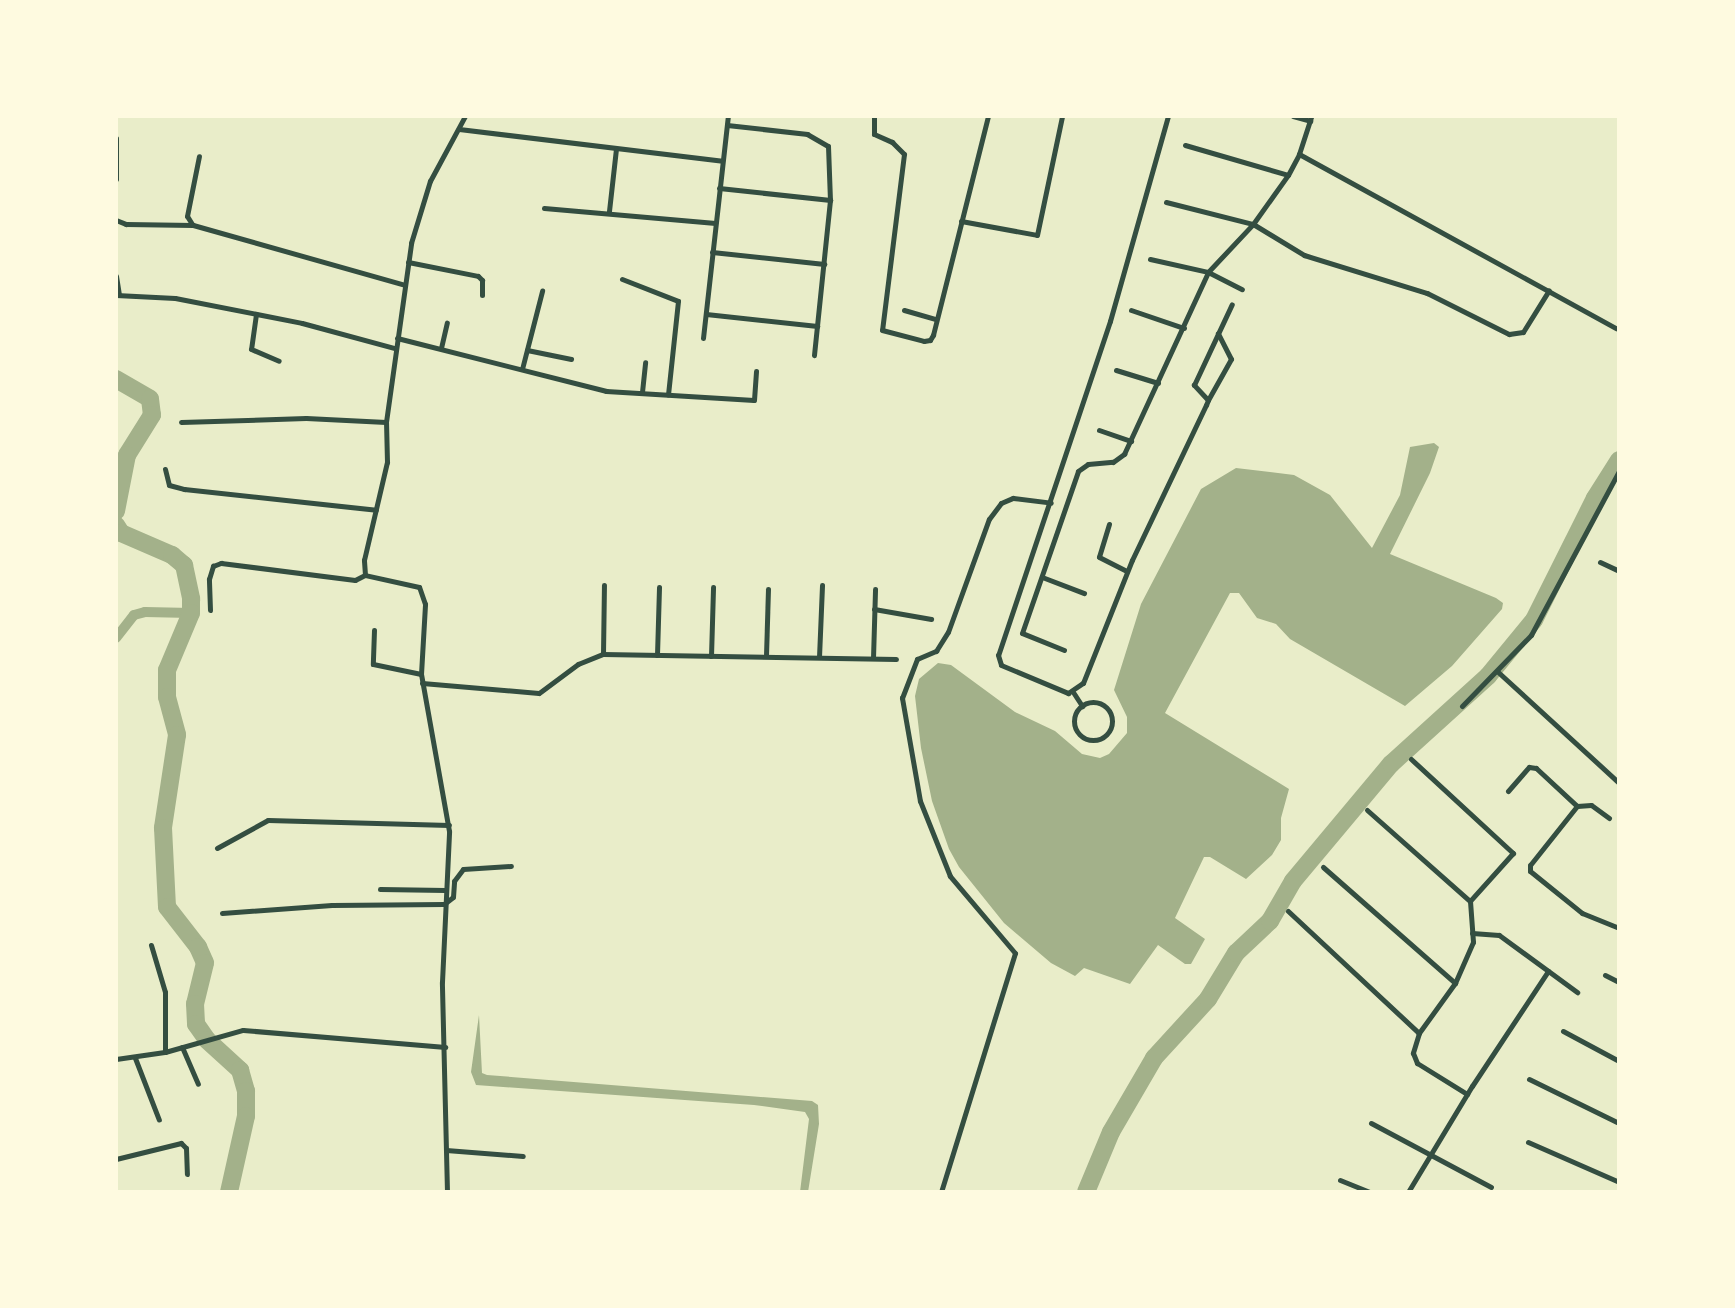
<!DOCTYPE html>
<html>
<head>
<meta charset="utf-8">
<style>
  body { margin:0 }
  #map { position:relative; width:1735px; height:1308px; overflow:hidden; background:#e9edc9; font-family:"Varela Round",sans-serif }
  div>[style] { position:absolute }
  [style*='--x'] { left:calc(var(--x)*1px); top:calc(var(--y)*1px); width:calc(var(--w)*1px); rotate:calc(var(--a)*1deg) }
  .water>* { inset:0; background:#a3b18a }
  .canal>* { height:10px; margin:-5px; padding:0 5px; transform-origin:5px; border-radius:5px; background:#a3b18a }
  .river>* { height:18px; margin:-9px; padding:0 9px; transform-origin:9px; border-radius:9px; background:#a3b18a }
  .minor>* { height:5px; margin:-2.5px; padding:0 2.5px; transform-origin:2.5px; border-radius:2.5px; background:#344e41 }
  .minor>.ring { margin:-2.5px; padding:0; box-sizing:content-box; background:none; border:5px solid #344e41; border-radius:50% }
  span { translate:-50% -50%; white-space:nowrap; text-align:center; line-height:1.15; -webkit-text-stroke:7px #fefae0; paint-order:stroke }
  .frame { position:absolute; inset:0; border:118px solid #fefae0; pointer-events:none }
</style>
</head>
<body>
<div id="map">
  <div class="water">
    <i style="clip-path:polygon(1434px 443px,1439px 447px,1430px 473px,1390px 554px,1496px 598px,1503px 603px,1502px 609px,1452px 666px,1405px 706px,1290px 639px,1276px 624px,1257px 618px,1239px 593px,1230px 593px,1165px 713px,1289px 789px,1281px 818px,1281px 840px,1272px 855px,1246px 879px,1210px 857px,1204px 857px,1175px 918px,1205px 939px,1191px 964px,1185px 964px,1158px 945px,1130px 984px,1084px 968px,1075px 976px,1051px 963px,1004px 923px,959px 867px,949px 849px,932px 801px,921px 748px,915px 696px,919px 679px,938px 663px,951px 665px,1015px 712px,1055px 731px,1082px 754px,1100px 758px,1109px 754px,1127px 733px,1127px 717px,1114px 690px,1141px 604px,1201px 489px,1236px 468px,1294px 475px,1330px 495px,1372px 548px,1400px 495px,1410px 447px)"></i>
    <i style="clip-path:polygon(479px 1015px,482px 1073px,487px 1075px,812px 1101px,818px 1105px,819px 1124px,808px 1192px,800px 1192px,809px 1119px,805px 1112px,754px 1105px,476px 1085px,471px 1072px)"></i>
  </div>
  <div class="canal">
    <i style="--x:116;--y:638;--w:29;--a:-52"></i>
    <i style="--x:134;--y:615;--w:11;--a:-15"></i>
    <i style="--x:145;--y:612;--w:46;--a:1.2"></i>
  </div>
  <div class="river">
    <i style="--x:116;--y:379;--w:39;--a:30"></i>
    <i style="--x:150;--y:399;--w:16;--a:83"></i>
    <i style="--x:152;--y:415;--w:47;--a:122"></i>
    <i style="--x:127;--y:455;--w:57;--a:101.1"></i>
    <i style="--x:116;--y:525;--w:9;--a:58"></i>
    <i style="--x:121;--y:533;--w:56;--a:23.3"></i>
    <i style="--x:172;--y:555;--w:16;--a:40"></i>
    <i style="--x:184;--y:565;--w:35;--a:78"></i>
    <i style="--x:191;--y:599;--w:14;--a:90"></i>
    <i style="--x:191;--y:613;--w:62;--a:112.8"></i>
    <i style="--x:167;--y:670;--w:27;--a:90"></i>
    <i style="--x:167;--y:697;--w:39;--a:75"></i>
    <i style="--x:177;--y:735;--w:94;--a:98.6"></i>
    <i style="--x:163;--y:828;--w:79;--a:87.1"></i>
    <i style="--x:167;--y:907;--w:51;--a:52.2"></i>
    <i style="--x:198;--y:947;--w:17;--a:66"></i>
    <i style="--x:205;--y:963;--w:42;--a:103.7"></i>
    <i style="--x:195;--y:1004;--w:20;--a:87"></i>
    <i style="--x:196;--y:1024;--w:19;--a:55"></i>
    <i style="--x:207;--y:1040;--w:45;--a:42.3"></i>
    <i style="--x:240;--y:1070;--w:22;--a:74"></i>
    <i style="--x:246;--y:1091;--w:25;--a:90"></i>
    <i style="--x:246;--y:1116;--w:78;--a:102.6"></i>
    <i style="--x:1086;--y:1192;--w:65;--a:-67.4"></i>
    <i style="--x:1111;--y:1132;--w:86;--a:-59.8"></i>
    <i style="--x:1154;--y:1058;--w:80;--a:-47.5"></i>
    <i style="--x:1208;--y:999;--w:54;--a:-58.7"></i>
    <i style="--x:1236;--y:953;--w:47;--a:-43.3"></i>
    <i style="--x:1270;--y:921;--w:46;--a:-60.1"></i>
    <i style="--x:1293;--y:881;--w:153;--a:-50.1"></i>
    <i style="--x:1391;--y:764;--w:131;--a:-42.2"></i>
    <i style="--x:1488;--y:676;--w:72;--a:-50.6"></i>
    <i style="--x:1534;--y:620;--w:136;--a:-63.4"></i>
    <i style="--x:1595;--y:498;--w:45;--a:-57.7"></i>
  </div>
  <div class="minor">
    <i style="--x:874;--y:116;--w:18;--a:90"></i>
    <i style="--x:874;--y:134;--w:20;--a:24"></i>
    <i style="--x:892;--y:142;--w:17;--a:45"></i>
    <i style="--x:904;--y:154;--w:177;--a:97.1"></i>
    <i style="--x:882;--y:330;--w:43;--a:14.7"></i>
    <i style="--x:924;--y:341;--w:6;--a:-9"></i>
    <i style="--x:930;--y:340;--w:6;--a:-59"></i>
    <i style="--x:933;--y:335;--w:226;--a:-75.9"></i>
    <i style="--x:1168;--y:116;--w:213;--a:105.8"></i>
    <i style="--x:1110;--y:321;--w:352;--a:108.5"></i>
    <i style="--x:998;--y:655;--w:10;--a:73"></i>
    <i style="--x:1001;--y:665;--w:73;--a:22.7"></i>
    <i style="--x:1068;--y:693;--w:18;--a:-34"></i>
    <i style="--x:1083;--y:683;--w:132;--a:-68.3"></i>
    <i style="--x:1132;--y:560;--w:172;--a:-64.5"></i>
    <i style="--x:1206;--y:405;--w:5;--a:-68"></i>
    <i style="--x:1208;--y:400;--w:21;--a:-133"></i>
    <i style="--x:1194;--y:385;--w:89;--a:-64.9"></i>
    <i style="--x:1293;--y:116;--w:18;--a:16"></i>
    <i style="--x:727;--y:125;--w:81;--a:6.4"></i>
    <i style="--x:807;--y:134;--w:24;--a:30"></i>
    <i style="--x:828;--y:146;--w:54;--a:87.9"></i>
    <i style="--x:830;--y:200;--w:156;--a:95.9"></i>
    <i style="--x:459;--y:129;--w:265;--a:6.9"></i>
    <i style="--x:116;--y:138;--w:41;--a:90"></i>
    <i style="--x:1185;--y:145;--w:107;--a:16.2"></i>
    <i style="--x:1299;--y:154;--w:362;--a:28.8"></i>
    <i style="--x:719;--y:188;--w:112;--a:6.2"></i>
    <i style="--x:1166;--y:202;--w:90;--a:14.2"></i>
    <i style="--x:1253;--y:224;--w:60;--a:31.3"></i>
    <i style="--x:1304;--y:255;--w:129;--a:17.2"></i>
    <i style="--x:1427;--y:293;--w:92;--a:26.6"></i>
    <i style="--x:1509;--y:334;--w:14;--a:-8"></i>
    <i style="--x:1523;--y:332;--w:49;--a:-58.2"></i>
    <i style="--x:544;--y:208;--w:172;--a:5"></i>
    <i style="--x:609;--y:211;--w:62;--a:-83.6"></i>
    <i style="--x:116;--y:220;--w:11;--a:22"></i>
    <i style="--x:126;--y:224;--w:67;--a:0.9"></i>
    <i style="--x:193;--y:225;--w:220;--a:15.8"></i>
    <i style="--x:961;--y:221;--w:77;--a:10.4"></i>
    <i style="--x:1037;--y:235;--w:122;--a:-78.1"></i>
    <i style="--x:192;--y:224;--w:9;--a:-122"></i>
    <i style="--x:187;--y:216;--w:61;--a:-78.7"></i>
    <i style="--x:712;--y:252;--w:113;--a:6.1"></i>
    <i style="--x:1150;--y:259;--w:59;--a:12.6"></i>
    <i style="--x:1208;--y:272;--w:38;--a:27"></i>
    <i style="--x:408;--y:262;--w:71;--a:11.3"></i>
    <i style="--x:478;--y:276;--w:6;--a:45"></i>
    <i style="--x:482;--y:280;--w:15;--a:90"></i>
    <i style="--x:116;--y:276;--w:19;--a:81"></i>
    <i style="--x:622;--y:279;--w:60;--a:21.4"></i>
    <i style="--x:678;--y:301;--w:94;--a:96.1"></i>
    <i style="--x:116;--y:295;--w:59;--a:2.9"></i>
    <i style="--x:175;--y:298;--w:129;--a:11.1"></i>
    <i style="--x:302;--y:323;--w:95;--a:15.2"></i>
    <i style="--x:904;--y:310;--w:33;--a:16"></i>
    <i style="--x:1131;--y:310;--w:56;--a:18.8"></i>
    <i style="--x:256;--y:314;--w:35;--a:98"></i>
    <i style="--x:251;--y:349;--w:30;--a:23"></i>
    <i style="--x:706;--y:314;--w:112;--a:6.2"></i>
    <i style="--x:397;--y:338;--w:216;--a:14.2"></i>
    <i style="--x:606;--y:391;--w:148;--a:3.5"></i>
    <i style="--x:754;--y:400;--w:29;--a:-86"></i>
    <i style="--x:703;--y:338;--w:223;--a:-83.6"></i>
    <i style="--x:441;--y:348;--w:26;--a:-77"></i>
    <i style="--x:527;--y:350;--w:45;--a:11.6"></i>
    <i style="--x:522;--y:369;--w:81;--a:-75.6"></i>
    <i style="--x:1116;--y:370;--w:44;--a:17.2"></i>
    <i style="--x:642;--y:392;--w:30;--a:-84"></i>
    <i style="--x:1208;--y:400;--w:47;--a:-60.7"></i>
    <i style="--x:1231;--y:359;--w:29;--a:-117"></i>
    <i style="--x:181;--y:422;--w:125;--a:-1.8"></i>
    <i style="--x:306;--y:418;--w:80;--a:2.9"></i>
    <i style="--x:1099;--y:430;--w:34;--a:19"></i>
    <i style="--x:165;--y:469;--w:16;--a:76"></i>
    <i style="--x:169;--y:485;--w:16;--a:15"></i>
    <i style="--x:184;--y:489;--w:193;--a:6.2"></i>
    <i style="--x:1109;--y:524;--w:34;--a:107"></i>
    <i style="--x:1099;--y:557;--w:31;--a:27"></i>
    <i style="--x:1600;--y:562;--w:21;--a:25"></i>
    <i style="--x:1042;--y:577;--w:45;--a:20.9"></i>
    <i style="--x:874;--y:609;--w:58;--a:10"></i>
    <i style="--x:210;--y:610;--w:31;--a:-92"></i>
    <i style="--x:209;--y:579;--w:14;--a:-73"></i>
    <i style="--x:213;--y:566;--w:9;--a:-21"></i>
    <i style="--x:221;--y:563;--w:135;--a:7.2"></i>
    <i style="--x:355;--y:580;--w:11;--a:-27"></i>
    <i style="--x:374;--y:630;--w:34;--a:92"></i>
    <i style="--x:373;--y:664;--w:49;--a:11.8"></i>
    <i style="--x:1064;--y:650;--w:45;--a:-158"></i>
    <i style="--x:1022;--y:633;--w:171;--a:-70.9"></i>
    <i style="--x:1078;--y:471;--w:12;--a:-35"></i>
    <i style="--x:1088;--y:464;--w:25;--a:-5"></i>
    <i style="--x:1113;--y:462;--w:14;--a:-36"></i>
    <i style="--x:1124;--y:454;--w:200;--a:-65.2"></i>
    <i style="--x:1208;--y:272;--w:66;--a:-46.8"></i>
    <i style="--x:1253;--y:224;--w:60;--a:-54.5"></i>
    <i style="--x:1288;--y:175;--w:24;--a:-62"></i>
    <i style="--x:1299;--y:154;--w:40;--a:-72"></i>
    <i style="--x:603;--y:654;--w:69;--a:-89.2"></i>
    <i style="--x:657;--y:655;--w:68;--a:-88.3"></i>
    <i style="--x:711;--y:656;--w:69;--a:-88.3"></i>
    <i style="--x:766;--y:656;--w:67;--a:-88.3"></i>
    <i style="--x:819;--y:657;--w:72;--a:-87.6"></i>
    <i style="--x:873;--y:658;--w:69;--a:-88.3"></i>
    <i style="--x:1498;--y:672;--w:164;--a:42.5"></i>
    <i style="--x:422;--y:683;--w:117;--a:4.9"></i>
    <i style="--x:539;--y:693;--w:49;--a:-36.6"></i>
    <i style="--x:578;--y:664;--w:27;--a:-22"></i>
    <i style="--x:603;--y:654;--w:293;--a:1"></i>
    <i style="--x:1073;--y:692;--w:17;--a:57"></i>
    <i class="ring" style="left:1074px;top:702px;width:33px;height:33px"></i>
    <i style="--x:1462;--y:706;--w:99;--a:-45.8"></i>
    <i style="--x:1531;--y:635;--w:186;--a:-61.8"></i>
    <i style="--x:1411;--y:759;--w:139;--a:42.7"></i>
    <i style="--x:1513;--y:853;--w:64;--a:131.9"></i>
    <i style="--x:1470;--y:901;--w:41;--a:85.8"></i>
    <i style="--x:1473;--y:942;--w:45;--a:113.7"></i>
    <i style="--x:1455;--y:983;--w:62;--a:125.8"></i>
    <i style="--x:1419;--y:1033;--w:21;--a:107"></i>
    <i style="--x:1413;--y:1053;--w:11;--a:68"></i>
    <i style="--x:1417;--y:1063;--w:59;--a:31.8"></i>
    <i style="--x:1508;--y:791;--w:32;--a:-49"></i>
    <i style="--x:1529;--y:767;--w:7;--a:8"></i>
    <i style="--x:1536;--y:768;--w:56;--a:42.8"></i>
    <i style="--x:1367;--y:810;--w:137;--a:41.5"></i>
    <i style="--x:1609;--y:818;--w:22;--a:-144"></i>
    <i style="--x:1591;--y:805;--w:14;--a:176"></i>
    <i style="--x:1577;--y:806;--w:75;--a:128.5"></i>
    <i style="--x:1530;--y:865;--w:6;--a:90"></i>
    <i style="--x:1530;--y:871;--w:67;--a:38.9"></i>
    <i style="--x:1582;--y:913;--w:40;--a:22"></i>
    <i style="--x:217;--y:848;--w:58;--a:-28.8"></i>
    <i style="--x:268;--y:820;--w:181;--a:1.6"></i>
    <i style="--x:1323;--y:867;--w:176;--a:41.3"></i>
    <i style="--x:380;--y:889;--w:65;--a:0.9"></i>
    <i style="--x:1288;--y:911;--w:179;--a:43"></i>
    <i style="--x:222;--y:913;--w:110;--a:-4.2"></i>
    <i style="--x:332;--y:905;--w:112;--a:-0.5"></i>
    <i style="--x:444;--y:904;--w:11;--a:-38"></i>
    <i style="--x:453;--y:897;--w:16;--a:-86"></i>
    <i style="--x:454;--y:881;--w:15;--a:-53"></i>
    <i style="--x:463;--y:869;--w:48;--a:-3.6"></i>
    <i style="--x:1472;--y:933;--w:27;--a:4"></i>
    <i style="--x:1499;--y:935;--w:97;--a:36.2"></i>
    <i style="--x:151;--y:945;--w:49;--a:73.4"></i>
    <i style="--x:165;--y:992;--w:60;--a:90"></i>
    <i style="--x:1605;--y:975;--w:16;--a:27"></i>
    <i style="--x:1563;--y:1031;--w:64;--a:28.2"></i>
    <i style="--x:182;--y:1047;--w:40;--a:66.6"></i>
    <i style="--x:135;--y:1058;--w:66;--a:68.8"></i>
    <i style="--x:116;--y:1059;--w:49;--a:-8.1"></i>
    <i style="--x:165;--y:1052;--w:81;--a:-15.8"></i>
    <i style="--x:243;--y:1030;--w:203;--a:4.8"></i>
    <i style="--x:1529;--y:1079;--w:100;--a:26.1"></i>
    <i style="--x:1371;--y:1123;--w:136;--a:28.1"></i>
    <i style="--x:1528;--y:1142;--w:99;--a:23.7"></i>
    <i style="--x:446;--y:1150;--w:77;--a:4.5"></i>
    <i style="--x:116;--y:1159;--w:67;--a:-13.8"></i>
    <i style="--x:181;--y:1143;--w:7;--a:45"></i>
    <i style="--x:186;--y:1148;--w:26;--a:88"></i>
    <i style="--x:1340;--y:1180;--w:32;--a:22"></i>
    <i style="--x:447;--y:1192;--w:210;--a:-91.4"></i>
    <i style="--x:442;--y:982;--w:151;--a:-87.3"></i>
    <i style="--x:449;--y:831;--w:159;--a:-100.1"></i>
    <i style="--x:421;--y:674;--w:70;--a:-86.7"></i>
    <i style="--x:425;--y:604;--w:18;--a:-109"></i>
    <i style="--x:419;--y:587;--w:55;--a:-167.5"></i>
    <i style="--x:365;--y:575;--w:15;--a:-94"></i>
    <i style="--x:364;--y:560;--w:101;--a:-76.8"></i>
    <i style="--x:387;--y:462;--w:40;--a:-91.4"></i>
    <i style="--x:386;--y:422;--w:181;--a:-82"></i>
    <i style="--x:411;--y:243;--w:65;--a:-73"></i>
    <i style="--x:430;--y:181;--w:74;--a:-61.7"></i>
    <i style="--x:941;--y:1192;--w:250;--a:-72.8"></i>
    <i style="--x:1015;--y:953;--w:101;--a:-130.2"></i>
    <i style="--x:950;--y:876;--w:81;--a:-111.8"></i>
    <i style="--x:920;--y:801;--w:105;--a:-99.9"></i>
    <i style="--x:902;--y:698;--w:42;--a:-69"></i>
    <i style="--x:917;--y:659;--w:21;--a:-23"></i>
    <i style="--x:936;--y:651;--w:22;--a:-58"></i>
    <i style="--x:948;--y:632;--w:120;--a:-70.1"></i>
    <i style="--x:989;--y:519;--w:20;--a:-53"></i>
    <i style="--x:1001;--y:503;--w:13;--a:-23"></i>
    <i style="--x:1013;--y:498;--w:38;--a:7"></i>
    <i style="--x:1408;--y:1192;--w:124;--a:-58.9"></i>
    <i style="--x:1472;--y:1086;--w:138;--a:-56.5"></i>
  </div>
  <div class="frame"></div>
</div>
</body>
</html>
